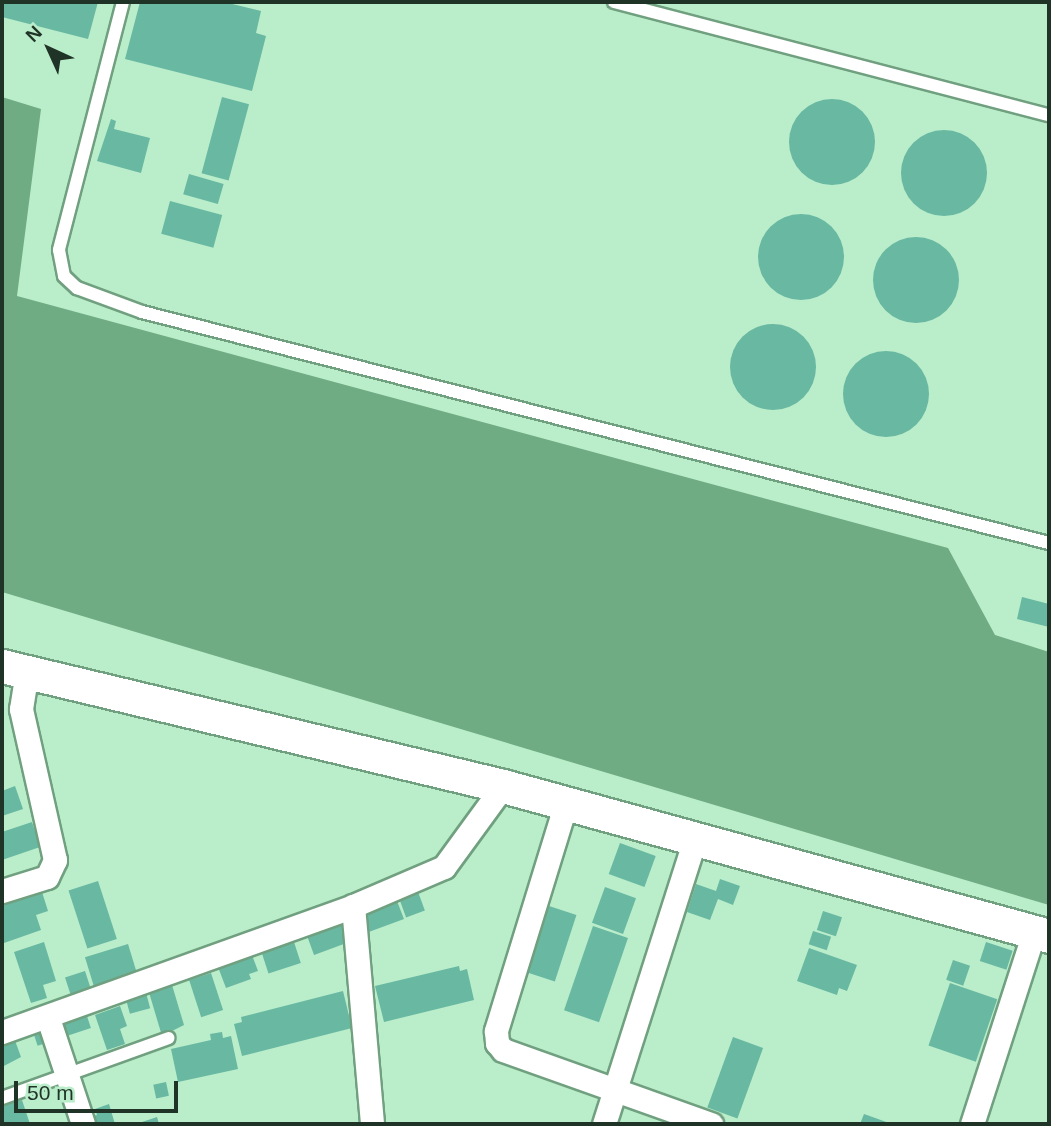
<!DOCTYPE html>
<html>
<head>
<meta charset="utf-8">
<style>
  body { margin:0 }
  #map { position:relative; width:1051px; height:1126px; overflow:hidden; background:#baedca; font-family:Arial,sans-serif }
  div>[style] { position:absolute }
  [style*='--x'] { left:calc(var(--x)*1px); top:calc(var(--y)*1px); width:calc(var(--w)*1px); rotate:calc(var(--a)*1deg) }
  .forest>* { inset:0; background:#6fab83 }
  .building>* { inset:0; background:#68b8a2; transform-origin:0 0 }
  .round { border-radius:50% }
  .roads { filter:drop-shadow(2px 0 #70a07f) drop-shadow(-2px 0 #70a07f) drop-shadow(0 2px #70a07f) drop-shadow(0 -2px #70a07f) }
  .lane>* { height:12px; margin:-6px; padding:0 6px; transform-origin:6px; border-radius:6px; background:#fff }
  .street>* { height:23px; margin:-11.5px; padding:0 11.5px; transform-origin:11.5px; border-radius:11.5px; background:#fff }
  .secondary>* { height:33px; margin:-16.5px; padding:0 16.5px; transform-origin:16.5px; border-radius:16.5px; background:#fff }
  span { translate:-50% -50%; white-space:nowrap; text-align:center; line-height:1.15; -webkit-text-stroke:5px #baedca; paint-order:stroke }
  .frame { position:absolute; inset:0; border:4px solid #1f3326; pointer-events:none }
  .north { position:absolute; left:14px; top:14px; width:70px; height:70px; -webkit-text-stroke:5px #baedca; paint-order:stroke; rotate:315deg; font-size:19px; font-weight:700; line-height:28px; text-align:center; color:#1f3326 }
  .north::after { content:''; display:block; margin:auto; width:24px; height:32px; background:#1f3326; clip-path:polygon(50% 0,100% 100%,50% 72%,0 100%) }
  .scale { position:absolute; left:14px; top:1081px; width:164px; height:32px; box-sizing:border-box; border:4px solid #1f3326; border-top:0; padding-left:9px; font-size:21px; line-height:24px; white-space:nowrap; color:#1f3326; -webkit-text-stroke:5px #baedca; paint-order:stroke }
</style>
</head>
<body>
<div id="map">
  <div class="forest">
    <i style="clip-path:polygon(2px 97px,41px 109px,17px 296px,948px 548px,995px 635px,1049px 652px,1049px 905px,2px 592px)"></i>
  </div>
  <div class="building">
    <i style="clip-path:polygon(2px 2px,98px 2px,88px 39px,2px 17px)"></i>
    <i style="clip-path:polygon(140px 2px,224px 2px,261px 11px,256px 33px,266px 36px,252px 91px,125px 59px)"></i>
    <i style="left:222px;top:97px;width:28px;height:79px;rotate:15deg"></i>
    <i class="round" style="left:789px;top:99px;width:86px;height:86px"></i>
    <i style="clip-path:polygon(111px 119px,116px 121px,114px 129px,150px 138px,141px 173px,97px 161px)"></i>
    <i class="round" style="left:901px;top:130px;width:86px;height:86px"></i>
    <i style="left:189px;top:174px;width:36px;height:21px;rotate:16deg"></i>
    <i style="left:170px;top:201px;width:54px;height:34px;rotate:15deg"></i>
    <i class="round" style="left:758px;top:214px;width:86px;height:86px"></i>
    <i class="round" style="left:873px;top:237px;width:86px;height:86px"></i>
    <i class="round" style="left:730px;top:324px;width:86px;height:86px"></i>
    <i class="round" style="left:843px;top:351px;width:86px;height:86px"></i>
    <i style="clip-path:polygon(1022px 597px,1049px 604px,1049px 627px,1017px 619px)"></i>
    <i style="clip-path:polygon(15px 786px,23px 809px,2px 816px,2px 791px)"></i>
    <i style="clip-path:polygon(32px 822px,40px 847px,2px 860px,2px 832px)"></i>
    <i style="left:620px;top:843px;width:38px;height:33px;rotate:20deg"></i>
    <i style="clip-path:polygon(720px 879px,740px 886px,733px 905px,718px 899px,710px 920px,687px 912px,696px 884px,716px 891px)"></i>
    <i style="left:98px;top:881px;width:61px;height:31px;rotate:72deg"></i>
    <i style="left:605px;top:887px;width:33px;height:38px;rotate:20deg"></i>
    <i style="left:417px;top:889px;width:23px;height:20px;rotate:70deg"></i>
    <i style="clip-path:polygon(42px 892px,48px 911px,36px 915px,41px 930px,4px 943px,2px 905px)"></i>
    <i style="clip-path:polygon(395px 896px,404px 919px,366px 933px,363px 907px)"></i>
    <i style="left:546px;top:905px;width:32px;height:70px;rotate:18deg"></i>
    <i style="left:823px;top:911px;width:20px;height:20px;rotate:18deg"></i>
    <i style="left:340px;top:921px;width:23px;height:36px;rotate:70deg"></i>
    <i style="left:593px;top:926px;width:37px;height:89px;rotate:19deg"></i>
    <i style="left:813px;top:931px;width:19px;height:14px;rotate:18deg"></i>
    <i style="clip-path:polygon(44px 942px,56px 981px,43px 985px,47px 998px,31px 1003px,14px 952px)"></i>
    <i style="left:294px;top:942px;width:22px;height:34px;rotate:72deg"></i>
    <i style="left:986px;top:942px;width:28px;height:20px;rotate:18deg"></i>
    <i style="left:128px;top:944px;width:30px;height:45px;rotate:73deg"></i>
    <i style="clip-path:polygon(809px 948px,857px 965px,847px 991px,839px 988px,837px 995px,797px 981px)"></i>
    <i style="clip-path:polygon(252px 955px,258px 971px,249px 974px,251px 979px,226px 988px,218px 967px)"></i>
    <i style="left:953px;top:960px;width:18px;height:21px;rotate:19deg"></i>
    <i style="clip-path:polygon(459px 966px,460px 971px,467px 969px,474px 1000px,384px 1022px,375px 986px)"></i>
    <i style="left:85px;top:971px;width:19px;height:21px;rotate:72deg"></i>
    <i style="left:211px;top:973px;width:39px;height:23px;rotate:72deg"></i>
    <i style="left:950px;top:983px;width:50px;height:66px;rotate:19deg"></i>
    <i style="clip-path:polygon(162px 985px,172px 985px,184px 1025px,162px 1036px,148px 989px)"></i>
    <i style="left:145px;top:989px;width:20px;height:21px;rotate:75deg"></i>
    <i style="clip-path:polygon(343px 991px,352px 1028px,242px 1056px,234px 1024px,242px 1022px,241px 1017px)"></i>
    <i style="clip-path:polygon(120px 1006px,127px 1026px,120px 1029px,125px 1044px,107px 1050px,95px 1015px)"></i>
    <i style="left:85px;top:1010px;width:19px;height:27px;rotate:72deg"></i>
    <i style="left:46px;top:1023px;width:19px;height:15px;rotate:72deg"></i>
    <i style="clip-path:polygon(222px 1032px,223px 1038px,231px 1036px,238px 1069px,178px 1082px,171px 1049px,211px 1040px,210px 1034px)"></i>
    <i style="clip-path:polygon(13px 1035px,21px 1057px,2px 1067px,2px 1039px)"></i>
    <i style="left:733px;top:1037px;width:32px;height:75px;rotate:20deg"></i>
    <i style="left:166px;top:1082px;width:14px;height:13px;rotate:78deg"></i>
    <i style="clip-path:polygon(22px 1100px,30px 1124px,2px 1124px,2px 1106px)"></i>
    <i style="clip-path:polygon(109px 1104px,115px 1124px,91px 1124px,89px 1117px,97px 1115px,95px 1109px)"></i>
    <i style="clip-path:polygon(864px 1114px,892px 1124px,860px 1124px)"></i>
    <i style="clip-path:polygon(157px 1117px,159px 1124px,136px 1124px)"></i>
  </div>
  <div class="roads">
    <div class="lane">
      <i style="--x:123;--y:2;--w:256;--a:104.5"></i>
      <i style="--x:59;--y:250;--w:26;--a:79"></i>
      <i style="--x:64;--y:276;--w:18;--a:43"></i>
      <i style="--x:77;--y:288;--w:69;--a:20.3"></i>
      <i style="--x:142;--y:312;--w:936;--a:14.29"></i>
      <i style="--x:614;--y:2;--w:449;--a:14.6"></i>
      <i style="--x:2;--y:1098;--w:177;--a:-19.8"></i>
    </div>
    <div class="street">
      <i style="--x:566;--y:803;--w:239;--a:107.1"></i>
      <i style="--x:496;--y:1031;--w:12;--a:85"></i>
      <i style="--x:497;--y:1043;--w:9;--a:49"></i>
      <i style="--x:503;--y:1050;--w:221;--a:19.6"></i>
      <i style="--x:2;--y:891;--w:47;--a:-17.3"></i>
      <i style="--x:47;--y:877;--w:19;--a:-65"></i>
      <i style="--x:55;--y:860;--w:155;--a:-102.7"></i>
      <i style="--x:21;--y:709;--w:37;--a:-81"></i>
      <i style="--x:353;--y:906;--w:219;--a:85"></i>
      <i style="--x:48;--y:1018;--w:112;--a:71.7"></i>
      <i style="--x:2;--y:1032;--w:373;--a:-19.7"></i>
      <i style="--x:353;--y:906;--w:99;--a:-23.2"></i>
      <i style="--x:444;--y:867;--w:100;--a:-53.9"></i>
      <i style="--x:604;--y:1124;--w:299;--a:-72.3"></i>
      <i style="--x:972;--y:1124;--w:202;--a:-72.1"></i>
    </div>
    <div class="secondary">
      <i style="--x:2;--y:666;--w:515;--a:13.47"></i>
      <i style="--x:503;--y:786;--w:566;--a:15.36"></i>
    </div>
  </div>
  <div class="frame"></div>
  <div class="north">N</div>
  <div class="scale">50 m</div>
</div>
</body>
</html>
